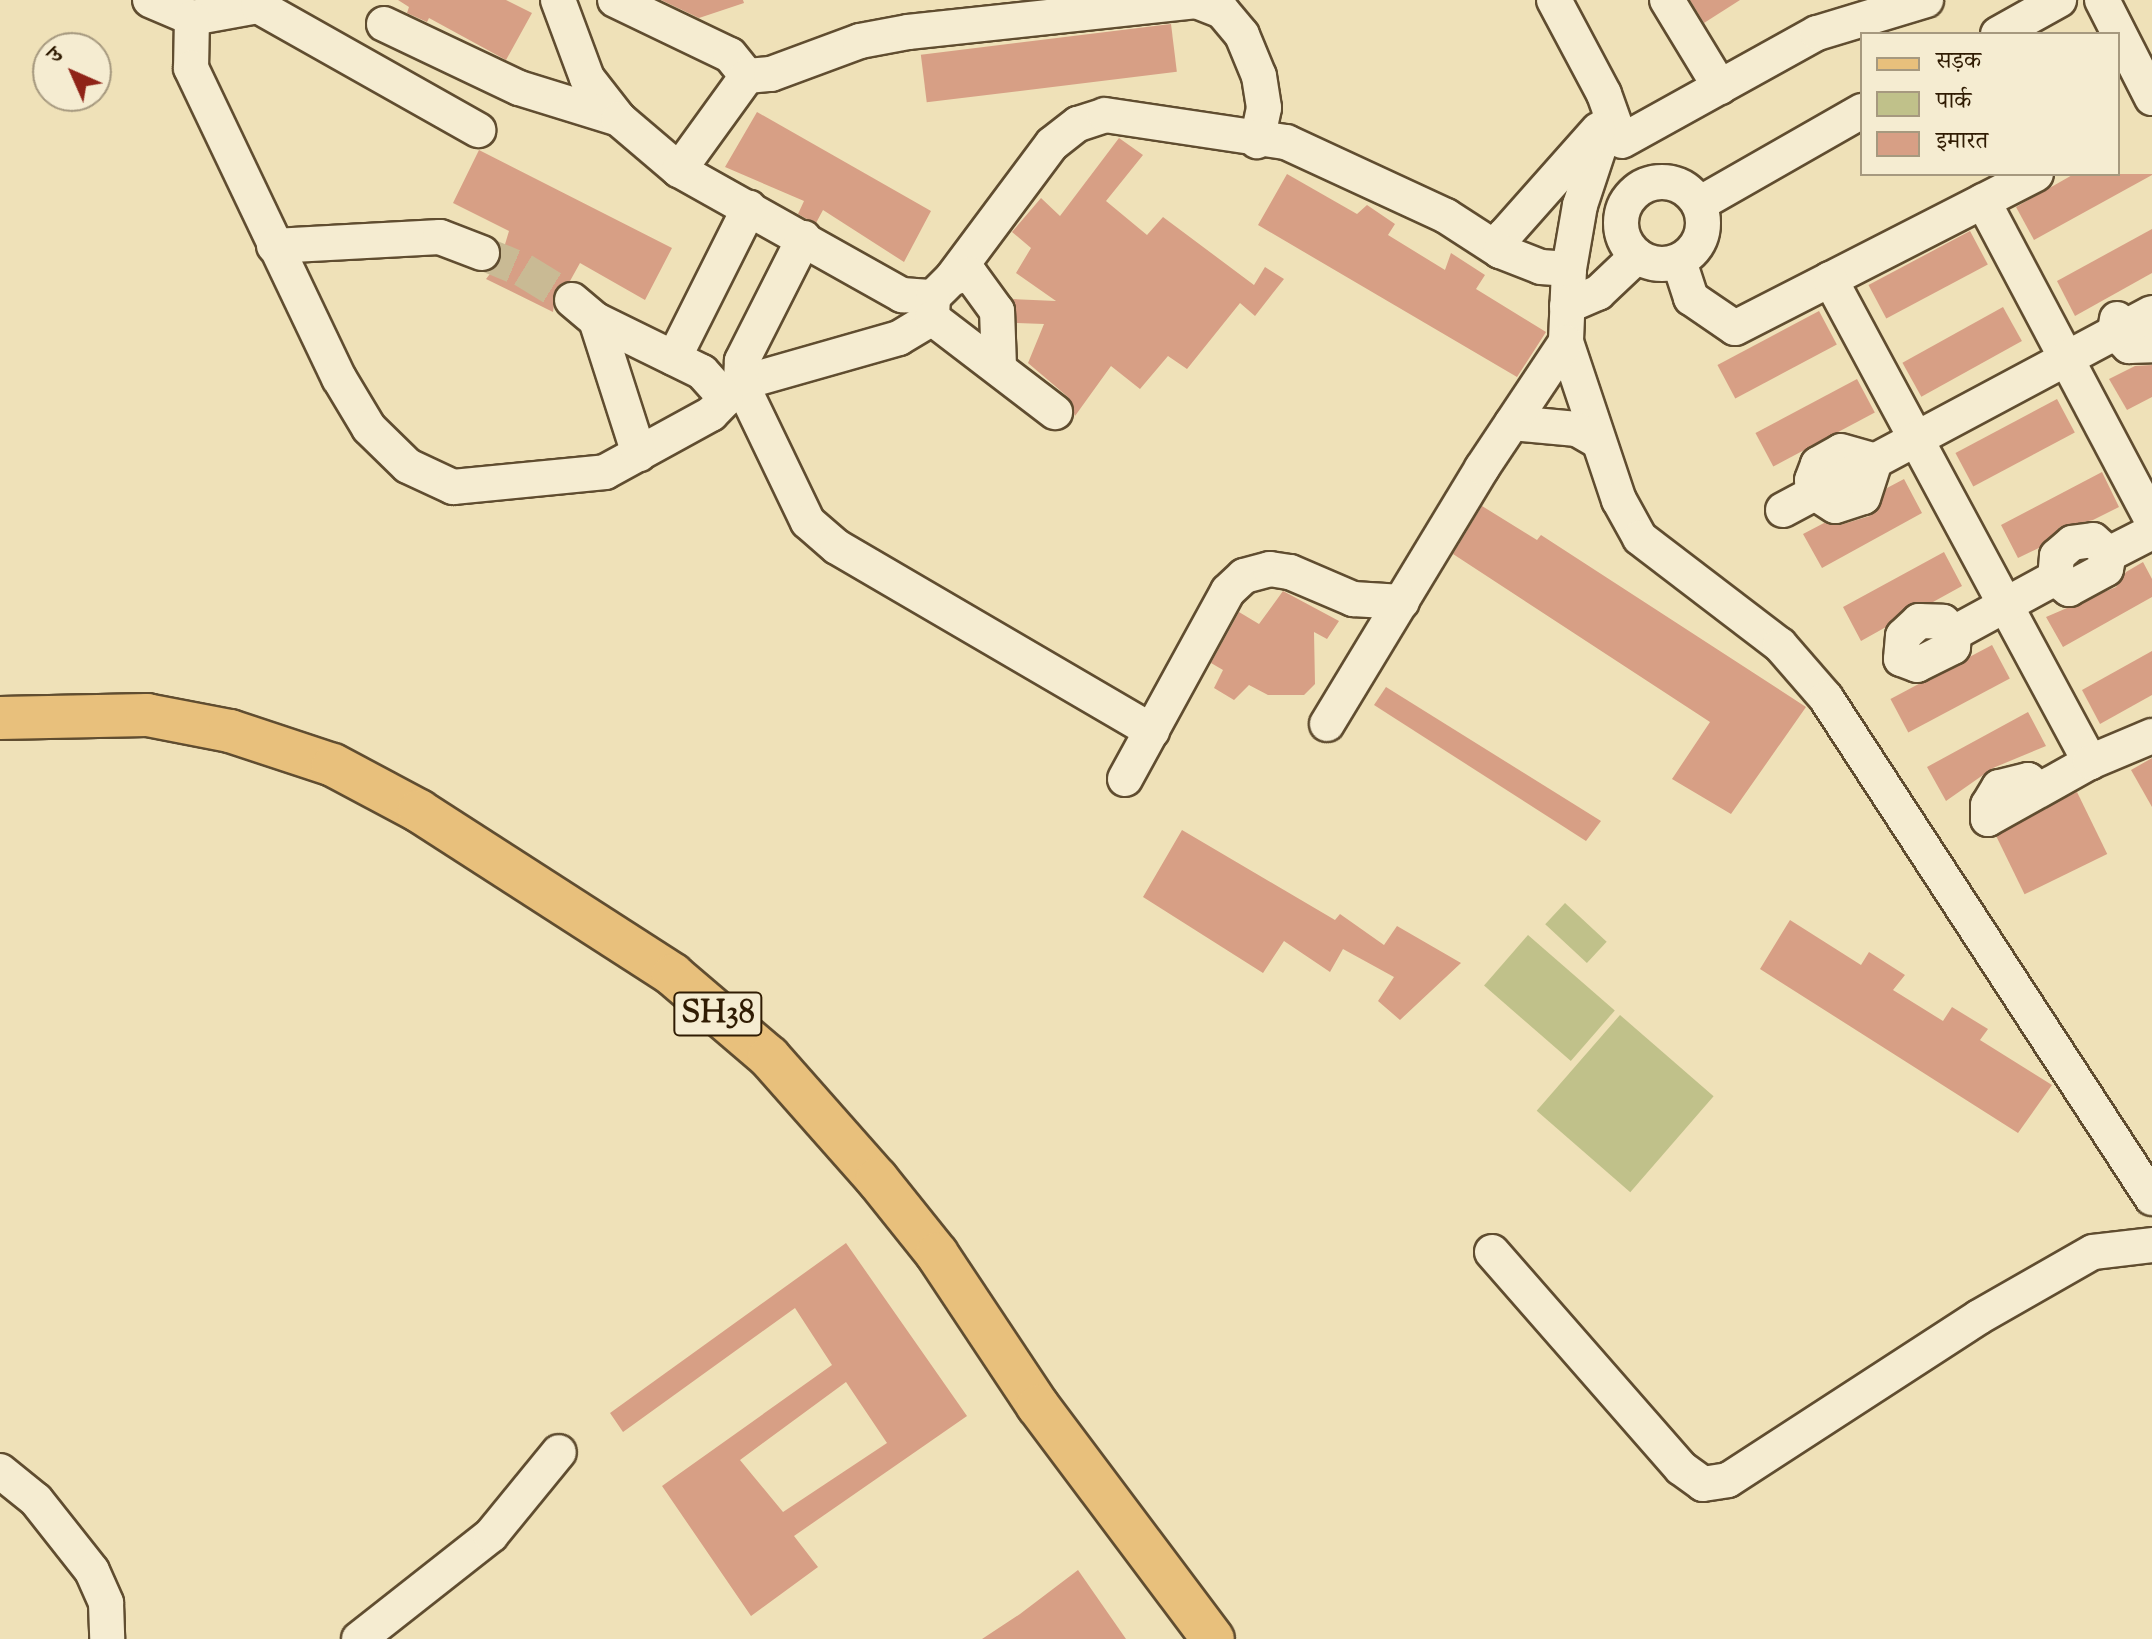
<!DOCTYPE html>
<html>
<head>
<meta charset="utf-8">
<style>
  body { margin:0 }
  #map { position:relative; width:2152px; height:1639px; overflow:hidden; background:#efe1b8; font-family:"Sorts Mill Goudy","Noto Serif Devanagari",serif }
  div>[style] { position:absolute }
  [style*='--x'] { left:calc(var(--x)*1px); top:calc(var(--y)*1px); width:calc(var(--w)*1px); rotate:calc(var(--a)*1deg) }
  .green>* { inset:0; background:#c0c18a; transform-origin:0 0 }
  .building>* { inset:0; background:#d79f85; transform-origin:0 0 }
  .minor-tunnel>* { height:34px; margin-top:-17px; transform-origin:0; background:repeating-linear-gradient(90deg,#c9ba94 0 34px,transparent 0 51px) }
  .roads { filter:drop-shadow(2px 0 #604d30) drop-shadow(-2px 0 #604d30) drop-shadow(0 2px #604d30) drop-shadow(0 -2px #604d30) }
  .minor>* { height:34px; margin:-17px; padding:0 17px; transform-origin:17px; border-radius:17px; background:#f5ecd1 }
  .minor>.ring { margin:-17px; padding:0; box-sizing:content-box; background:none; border:34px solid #f5ecd1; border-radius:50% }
  .major>* { height:42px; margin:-21px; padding:0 21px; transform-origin:21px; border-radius:21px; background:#e8c07c }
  span { translate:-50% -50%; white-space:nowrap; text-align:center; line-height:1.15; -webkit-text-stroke:6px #f5ecd1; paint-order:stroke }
  .shield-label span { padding:2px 6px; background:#f5ecd1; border:2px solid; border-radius:6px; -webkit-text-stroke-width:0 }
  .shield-label { font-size:32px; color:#301c03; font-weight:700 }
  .legend { position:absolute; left:1860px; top:32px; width:260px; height:144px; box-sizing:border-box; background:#f5ecd1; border:2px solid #a6997f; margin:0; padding:10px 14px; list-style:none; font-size:24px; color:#301c03 }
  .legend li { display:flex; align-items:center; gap:16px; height:40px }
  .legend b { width:40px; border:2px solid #a6997f }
  .north { position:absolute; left:32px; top:32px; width:80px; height:80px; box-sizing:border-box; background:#f5ecd1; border:2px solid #a6997f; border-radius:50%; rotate:315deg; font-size:22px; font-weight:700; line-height:32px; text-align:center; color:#301c03 }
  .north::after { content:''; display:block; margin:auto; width:28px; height:36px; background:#8f2418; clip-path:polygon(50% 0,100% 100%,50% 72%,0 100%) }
</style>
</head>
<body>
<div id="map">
  <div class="green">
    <i style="left:1565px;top:903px;width:57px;height:29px;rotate:43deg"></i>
    <i style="left:1528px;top:935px;width:115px;height:67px;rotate:41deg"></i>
    <i style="left:1620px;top:1015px;width:124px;height:127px;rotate:41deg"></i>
  </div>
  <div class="building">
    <i style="clip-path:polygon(398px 0,506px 0,532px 13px,506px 60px,429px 18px,427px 22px,407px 13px,409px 7px)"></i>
    <i style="clip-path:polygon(661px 0,743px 0,744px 3px,699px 18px)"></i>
    <i style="clip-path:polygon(1690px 0,1740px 0,1704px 23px)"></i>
    <i style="left:1171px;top:24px;width:48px;height:252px;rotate:83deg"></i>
    <i style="clip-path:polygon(757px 112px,931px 211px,904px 262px,823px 210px,816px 223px,807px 219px,798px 214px,804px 201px,725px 167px)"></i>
    <i style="clip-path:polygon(1119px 138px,1143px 155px,1106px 201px,1147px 235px,1163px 217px,1254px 285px,1265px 267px,1284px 279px,1255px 316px,1240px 303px,1187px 369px,1168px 356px,1140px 389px,1111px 366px,1075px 416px,1068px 397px,1028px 363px,1044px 324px,1017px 323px,1013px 299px,1056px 301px,1016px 273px,1031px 248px,1012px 232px,1041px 198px,1060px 216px)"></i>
    <i style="clip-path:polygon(479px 150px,672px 248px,645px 300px,580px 263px,570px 281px,556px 288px,553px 312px,486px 279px,500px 261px,509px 231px,453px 203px)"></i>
    <i style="clip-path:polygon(1287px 174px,1357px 214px,1367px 205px,1395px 224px,1388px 235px,1445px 270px,1451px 253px,1485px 275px,1476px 289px,1546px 332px,1517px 377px,1258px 225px)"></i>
    <i style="clip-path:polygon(2074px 174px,2152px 174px,2152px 175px,2034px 240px,2016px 207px)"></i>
    <i style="clip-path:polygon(2152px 229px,2152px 273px,2075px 316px,2057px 281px)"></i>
    <i style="left:1970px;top:231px;width:38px;height:115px;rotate:62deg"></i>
    <i style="left:2003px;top:307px;width:39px;height:115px;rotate:61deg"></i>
    <i style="left:1819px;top:311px;width:38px;height:115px;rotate:62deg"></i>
    <i style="clip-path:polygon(2152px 365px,2152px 397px,2127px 410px,2109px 379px,2135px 366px)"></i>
    <i style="left:1857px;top:379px;width:38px;height:115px;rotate:62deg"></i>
    <i style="left:2057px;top:399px;width:38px;height:115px;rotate:62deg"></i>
    <i style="clip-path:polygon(2102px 472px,2119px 507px,2093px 520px,2060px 527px,2041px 547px,2018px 558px,2001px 525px)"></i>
    <i style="clip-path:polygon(1904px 479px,1922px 513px,1822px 568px,1803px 534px,1824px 523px,1840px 525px,1870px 516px,1887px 488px)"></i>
    <i style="clip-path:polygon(1482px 506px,1537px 540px,1541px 535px,1806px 707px,1731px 814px,1672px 779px,1710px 722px,1453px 554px)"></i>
    <i style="clip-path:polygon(1944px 552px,1962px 586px,1933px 602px,1912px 603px,1886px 627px,1861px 641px,1843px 607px)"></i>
    <i style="clip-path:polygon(2143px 562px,2152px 579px,2152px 597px,2063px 647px,2046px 617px,2116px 587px,2126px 572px)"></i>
    <i style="clip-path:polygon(1283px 591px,1339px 621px,1327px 639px,1314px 632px,1315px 684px,1304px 695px,1268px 695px,1249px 685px,1234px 700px,1214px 688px,1223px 670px,1211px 663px,1239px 612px,1259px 624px)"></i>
    <i style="left:1992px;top:645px;width:38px;height:115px;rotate:62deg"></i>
    <i style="clip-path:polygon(2152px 651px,2152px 695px,2100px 724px,2082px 690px)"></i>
    <i style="clip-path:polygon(1386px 687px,1601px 821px,1586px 841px,1374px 705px)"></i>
    <i style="clip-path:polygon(2028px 712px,2046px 746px,1993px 768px,1946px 801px,1927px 767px)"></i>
    <i style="clip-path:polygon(2152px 758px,2152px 807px,2131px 770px)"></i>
    <i style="left:2077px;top:792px;width:69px;height:92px;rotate:64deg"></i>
    <i style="clip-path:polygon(1182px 830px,1335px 920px,1340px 914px,1384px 945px,1397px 926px,1461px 963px,1400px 1020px,1378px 1001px,1394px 977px,1343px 949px,1330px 972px,1284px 941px,1263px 973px,1143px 897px)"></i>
    <i style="clip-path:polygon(1790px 920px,1861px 965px,1869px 952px,1905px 975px,1893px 990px,1943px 1021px,1952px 1007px,1988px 1029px,1980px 1040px,2052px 1085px,2018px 1133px,1760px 969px)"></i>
    <i style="clip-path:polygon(evenodd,846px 1243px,967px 1416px,794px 1536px,818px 1567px,751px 1616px,662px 1486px,832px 1365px,795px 1308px,623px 1432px,610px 1413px,846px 1243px,846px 1382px,887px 1443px,783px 1512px,740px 1460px,846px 1382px)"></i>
    <i style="clip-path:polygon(1078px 1570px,1126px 1639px,982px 1639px,1020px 1614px)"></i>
  </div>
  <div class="minor-tunnel">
    <i style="--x:482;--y:253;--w:44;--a:22.5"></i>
    <i style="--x:523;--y:270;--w:57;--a:31.5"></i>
  </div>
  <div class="roads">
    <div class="minor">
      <i style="--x:150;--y:0;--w:46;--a:23.2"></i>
      <i style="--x:192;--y:18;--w:67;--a:-10.3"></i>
      <i style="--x:258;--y:6;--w:7;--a:-56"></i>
      <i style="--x:558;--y:0;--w:83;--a:69.6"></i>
      <i style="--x:587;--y:78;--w:52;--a:52"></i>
      <i style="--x:615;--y:0;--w:127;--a:25.6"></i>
      <i style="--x:730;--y:55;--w:27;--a:51"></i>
      <i style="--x:1554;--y:0;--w:106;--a:62"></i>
      <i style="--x:1604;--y:94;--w:45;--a:70.3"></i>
      <i style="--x:1667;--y:0;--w:102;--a:58.7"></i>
      <i style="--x:2102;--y:0;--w:110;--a:63"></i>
      <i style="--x:258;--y:6;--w:253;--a:29.4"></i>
      <i style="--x:192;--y:18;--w:50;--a:91.1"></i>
      <i style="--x:191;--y:68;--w:344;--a:64.5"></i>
      <i style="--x:339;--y:378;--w:58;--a:59"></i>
      <i style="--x:369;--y:428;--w:54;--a:44.3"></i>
      <i style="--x:408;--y:466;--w:50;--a:25"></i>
      <i style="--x:453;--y:487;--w:153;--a:-5.6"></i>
      <i style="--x:605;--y:472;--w:121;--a:-28.7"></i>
      <i style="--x:711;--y:414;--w:43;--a:-45.9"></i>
      <i style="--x:741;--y:383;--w:164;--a:-15.9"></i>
      <i style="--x:899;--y:338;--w:39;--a:-31"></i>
      <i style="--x:384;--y:24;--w:149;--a:25.4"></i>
      <i style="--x:519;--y:88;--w:105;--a:17.2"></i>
      <i style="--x:619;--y:119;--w:79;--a:40.4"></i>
      <i style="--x:679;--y:170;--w:256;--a:29.3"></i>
      <i style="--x:902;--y:295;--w:31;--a:4"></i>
      <i style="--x:1998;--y:34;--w:70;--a:-29.1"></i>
      <i style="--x:1609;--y:118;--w:92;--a:108.4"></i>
      <i style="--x:1580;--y:205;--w:65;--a:99.8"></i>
      <i style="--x:1569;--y:269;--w:73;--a:92.4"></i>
      <i style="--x:1566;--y:342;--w:167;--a:71.5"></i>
      <i style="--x:1619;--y:500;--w:43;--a:61.1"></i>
      <i style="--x:1640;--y:538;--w:176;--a:37.4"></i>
      <i style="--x:1780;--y:645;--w:70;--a:49"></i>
      <i style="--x:1826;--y:698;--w:597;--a:56.9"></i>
      <i style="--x:1622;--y:141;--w:223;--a:-29"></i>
      <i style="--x:1817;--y:33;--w:114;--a:-16.8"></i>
      <i style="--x:679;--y:170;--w:116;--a:-54.1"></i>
      <i style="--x:747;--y:76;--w:24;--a:-5"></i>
      <i style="--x:771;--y:74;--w:95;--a:-20.3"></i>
      <i style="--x:860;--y:41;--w:49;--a:-10.6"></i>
      <i style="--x:908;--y:32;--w:290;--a:-6.1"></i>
      <i style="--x:1196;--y:1;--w:28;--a:21"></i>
      <i style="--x:1222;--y:11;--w:31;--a:50"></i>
      <i style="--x:1242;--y:35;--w:44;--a:67.5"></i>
      <i style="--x:1259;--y:76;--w:32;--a:81"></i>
      <i style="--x:1264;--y:108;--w:34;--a:102"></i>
      <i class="ring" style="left:1621px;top:182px;width:48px;height:48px"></i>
      <i style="--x:1983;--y:201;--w:361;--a:62.1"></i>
      <i style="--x:1699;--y:204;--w:188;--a:-29.7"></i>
      <i style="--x:804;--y:238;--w:138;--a:116.8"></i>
      <i style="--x:742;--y:361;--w:22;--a:93"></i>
      <i style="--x:741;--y:383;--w:154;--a:64.3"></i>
      <i style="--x:808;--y:522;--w:38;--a:41"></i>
      <i style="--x:837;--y:547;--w:365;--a:30.3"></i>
      <i style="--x:274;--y:246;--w:166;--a:-3.1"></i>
      <i style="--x:440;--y:237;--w:45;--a:20.9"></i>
      <i style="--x:1500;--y:251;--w:16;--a:-75"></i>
      <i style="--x:1504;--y:236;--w:142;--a:-48.4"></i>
      <i style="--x:1679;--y:261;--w:39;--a:72"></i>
      <i style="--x:1691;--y:298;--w:53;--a:34.3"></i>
      <i style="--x:1735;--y:328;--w:338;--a:-27.1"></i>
      <i style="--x:952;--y:278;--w:167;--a:-53.3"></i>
      <i style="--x:1052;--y:144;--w:33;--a:-38"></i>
      <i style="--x:1078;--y:124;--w:28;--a:-18"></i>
      <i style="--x:1105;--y:115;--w:183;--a:8.5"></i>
      <i style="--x:1286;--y:142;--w:176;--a:24.8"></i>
      <i style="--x:1446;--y:216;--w:64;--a:32.9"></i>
      <i style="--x:1500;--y:251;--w:44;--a:21.3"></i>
      <i style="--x:1541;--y:267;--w:28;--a:4"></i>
      <i style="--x:1830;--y:279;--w:549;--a:61.71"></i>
      <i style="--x:572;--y:300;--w:31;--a:40"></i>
      <i style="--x:596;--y:320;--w:118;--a:26.1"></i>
      <i style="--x:702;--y:372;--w:36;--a:48"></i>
      <i style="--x:1567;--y:306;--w:34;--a:-23"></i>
      <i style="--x:1598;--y:293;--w:54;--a:-43.5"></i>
      <i style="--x:2117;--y:319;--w:13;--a:99"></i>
      <i style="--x:2115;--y:332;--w:20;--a:45"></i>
      <i style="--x:2129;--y:346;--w:23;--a:-2"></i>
      <i style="--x:596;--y:320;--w:141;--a:72.2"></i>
      <i style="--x:674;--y:358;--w:168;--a:-63.4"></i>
      <i style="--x:999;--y:367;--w:56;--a:-92"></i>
      <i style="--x:997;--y:311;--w:46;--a:-126.1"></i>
      <i style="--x:970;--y:274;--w:18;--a:167"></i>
      <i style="--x:952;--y:278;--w:27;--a:135"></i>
      <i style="--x:933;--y:297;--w:21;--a:93"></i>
      <i style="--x:932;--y:318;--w:155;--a:37.4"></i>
      <i style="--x:1512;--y:423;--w:65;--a:5.3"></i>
      <i style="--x:1577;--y:429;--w:24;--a:30"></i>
      <i style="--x:1841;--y:451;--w:35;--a:16"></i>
      <i style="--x:1875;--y:461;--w:38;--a:108"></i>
      <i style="--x:1863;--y:497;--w:29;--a:162"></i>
      <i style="--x:1835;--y:506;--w:24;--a:-147"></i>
      <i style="--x:1815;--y:493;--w:13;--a:-103"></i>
      <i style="--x:1812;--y:480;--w:17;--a:-69"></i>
      <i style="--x:1818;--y:464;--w:26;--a:-29"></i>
      <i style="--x:1783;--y:510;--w:418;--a:-28.1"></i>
      <i style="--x:2109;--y:554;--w:21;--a:-139"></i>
      <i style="--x:2093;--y:540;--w:21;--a:172"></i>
      <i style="--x:2072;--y:543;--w:20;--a:139"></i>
      <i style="--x:2057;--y:556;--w:22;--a:95"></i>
      <i style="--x:2055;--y:578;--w:18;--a:38"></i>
      <i style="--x:2069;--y:589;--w:42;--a:-28.4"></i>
      <i style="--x:2106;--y:569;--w:15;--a:-79"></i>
      <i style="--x:2109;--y:554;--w:48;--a:-27.1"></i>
      <i style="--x:1919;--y:621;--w:24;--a:2"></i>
      <i style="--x:1943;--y:622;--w:16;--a:45"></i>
      <i style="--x:1954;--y:633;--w:14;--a:94"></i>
      <i style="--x:1953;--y:647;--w:40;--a:153.4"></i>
      <i style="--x:1917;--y:665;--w:17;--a:-159"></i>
      <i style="--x:1901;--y:659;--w:23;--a:-85"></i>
      <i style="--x:1903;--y:636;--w:22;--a:-43"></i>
      <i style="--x:1954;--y:633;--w:115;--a:-28.6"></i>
      <i style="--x:1327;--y:724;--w:299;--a:-58.8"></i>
      <i style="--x:1482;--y:468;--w:151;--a:-56.3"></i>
      <i style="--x:1125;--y:779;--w:214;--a:-61.3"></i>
      <i style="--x:1228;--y:591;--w:22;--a:-43"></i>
      <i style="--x:1244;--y:576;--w:27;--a:-15"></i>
      <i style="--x:1270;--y:569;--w:20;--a:9"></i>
      <i style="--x:1290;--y:572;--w:69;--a:23.2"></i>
      <i style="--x:1353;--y:599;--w:49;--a:3.5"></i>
      <i style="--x:2038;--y:790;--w:14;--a:-135"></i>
      <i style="--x:2028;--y:780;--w:30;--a:166"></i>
      <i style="--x:1999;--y:787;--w:21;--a:121"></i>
      <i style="--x:1988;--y:805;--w:14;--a:90"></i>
      <i style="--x:1988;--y:819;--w:117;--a:-29.2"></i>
      <i style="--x:2090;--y:762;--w:67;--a:-22.8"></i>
      <i style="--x:1492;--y:1252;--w:287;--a:48.8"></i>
      <i style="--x:1681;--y:1468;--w:27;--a:36"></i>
      <i style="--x:1703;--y:1484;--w:25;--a:-9"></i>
      <i style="--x:1728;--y:1480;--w:299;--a:-33"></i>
      <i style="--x:1979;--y:1317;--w:131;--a:-29.7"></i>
      <i style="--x:2093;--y:1252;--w:59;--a:-6.8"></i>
      <i style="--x:0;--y:1471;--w:46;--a:38.9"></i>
      <i style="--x:36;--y:1500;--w:90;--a:51.7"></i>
      <i style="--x:92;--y:1571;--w:35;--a:66"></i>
      <i style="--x:106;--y:1603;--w:36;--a:88"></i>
      <i style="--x:359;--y:1639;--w:168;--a:-38.2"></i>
      <i style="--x:491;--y:1535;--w:107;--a:-50.7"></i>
    </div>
    <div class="major">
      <i style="--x:0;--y:718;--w:147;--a:-1.2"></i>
      <i style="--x:147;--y:715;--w:85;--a:10.9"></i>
      <i style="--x:230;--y:731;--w:108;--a:18.3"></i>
      <i style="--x:333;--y:765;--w:98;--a:28.1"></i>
      <i style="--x:419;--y:811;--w:302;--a:32.8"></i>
      <i style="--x:673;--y:975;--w:126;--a:40.5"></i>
      <i style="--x:769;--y:1057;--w:163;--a:48.5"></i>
      <i style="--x:877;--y:1179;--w:96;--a:51.3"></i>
      <i style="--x:937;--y:1254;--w:182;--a:56.4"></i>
      <i style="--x:1038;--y:1406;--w:291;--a:53.1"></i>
    </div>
  </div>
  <div class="shield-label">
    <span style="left:718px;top:1014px">SH38</span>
  </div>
  <ul class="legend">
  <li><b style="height:10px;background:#e8c07c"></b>सड़क</li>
  <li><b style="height:22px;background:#c0c18a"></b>पार्क</li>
  <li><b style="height:22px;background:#d79f85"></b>इमारत</li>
  </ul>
  <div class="north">उ</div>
</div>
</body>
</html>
